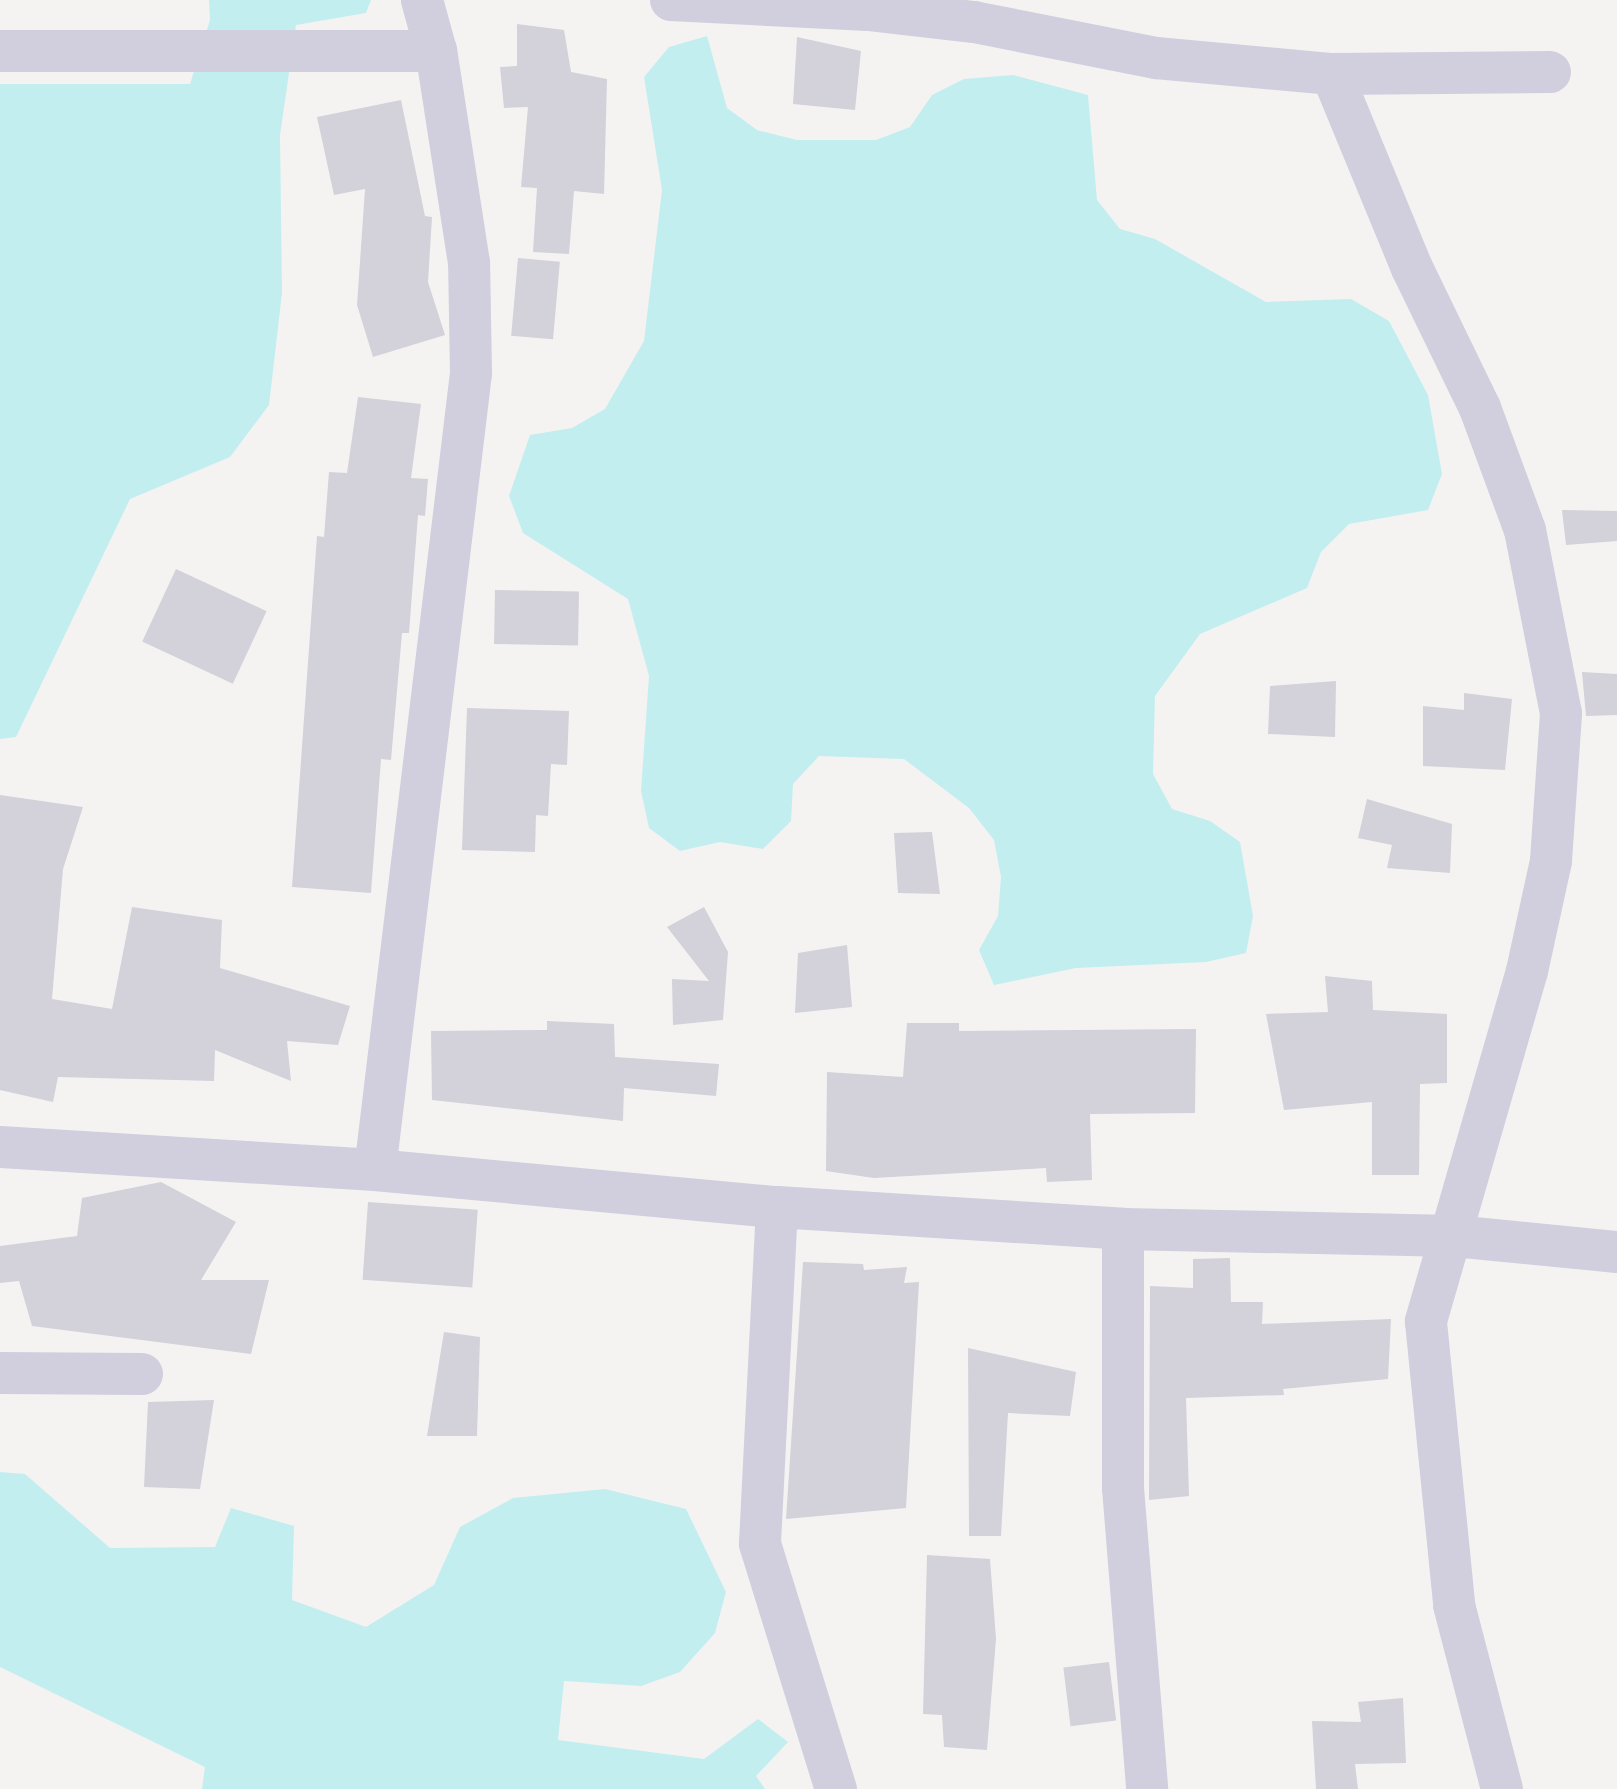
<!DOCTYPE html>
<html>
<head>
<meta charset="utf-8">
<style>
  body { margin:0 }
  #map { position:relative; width:1617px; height:1789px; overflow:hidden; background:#f4f3f2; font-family:"Public Sans",sans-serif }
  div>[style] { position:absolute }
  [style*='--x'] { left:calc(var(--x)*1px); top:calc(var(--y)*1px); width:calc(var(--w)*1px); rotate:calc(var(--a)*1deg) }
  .green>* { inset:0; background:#c2eef0 }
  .building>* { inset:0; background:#d3d1d9; transform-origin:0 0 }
  .minor>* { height:42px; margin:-21px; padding:0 21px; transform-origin:21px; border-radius:21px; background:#d1cede }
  span { translate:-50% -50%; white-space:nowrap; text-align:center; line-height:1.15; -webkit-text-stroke:8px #fff; paint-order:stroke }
</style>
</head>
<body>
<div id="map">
  <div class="green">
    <i style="clip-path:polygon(209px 0,371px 0,366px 13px,296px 25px,280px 135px,282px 293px,269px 405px,230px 457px,130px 499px,16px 737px,0 739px,0 84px,190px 84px,210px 20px)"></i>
    <i style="clip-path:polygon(707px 36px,727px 108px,757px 130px,797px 140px,876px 140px,910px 127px,932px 95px,964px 79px,1013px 75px,1088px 95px,1097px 200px,1120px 229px,1155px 239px,1266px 302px,1351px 299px,1389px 321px,1428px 395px,1442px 474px,1428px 510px,1349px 524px,1321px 552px,1307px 588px,1200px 634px,1155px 696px,1153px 774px,1172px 809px,1210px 821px,1240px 842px,1253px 916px,1246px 953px,1206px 962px,1076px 968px,994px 985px,979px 950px,998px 916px,1001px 877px,994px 840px,969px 808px,904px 759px,819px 756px,793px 784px,791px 821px,763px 849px,720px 842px,680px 851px,649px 828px,641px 791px,649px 676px,628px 599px,523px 533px,509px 496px,530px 435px,572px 428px,605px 409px,644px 341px,662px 190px,644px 77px,669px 47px)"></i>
    <i style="clip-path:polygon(0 1472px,25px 1474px,110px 1548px,215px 1547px,231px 1508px,294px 1526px,292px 1600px,366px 1627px,434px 1585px,460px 1527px,513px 1498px,605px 1489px,686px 1509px,726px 1592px,715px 1633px,680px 1672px,641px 1686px,564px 1681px,558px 1740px,704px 1759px,758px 1719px,788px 1742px,756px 1776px,765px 1789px,202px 1789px,205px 1767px,0 1667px)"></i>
  </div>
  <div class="building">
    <i style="clip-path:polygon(517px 24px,564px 30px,571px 72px,607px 79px,604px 194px,574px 191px,569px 254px,533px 252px,537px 188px,521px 187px,528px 107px,504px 108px,500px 67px,517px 66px)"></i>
    <i style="clip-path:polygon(797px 37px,861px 51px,855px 110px,793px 104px)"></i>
    <i style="clip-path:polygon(401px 100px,425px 216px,432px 217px,428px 282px,445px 335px,373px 357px,357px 305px,365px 189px,334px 195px,317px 117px)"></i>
    <i style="left:518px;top:258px;width:42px;height:78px;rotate:5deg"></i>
    <i style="clip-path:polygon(358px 397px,421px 404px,411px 478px,428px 479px,425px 516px,418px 515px,409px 633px,402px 633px,391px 760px,381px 759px,371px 893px,292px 887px,317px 536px,324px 537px,329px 472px,347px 473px)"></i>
    <i style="clip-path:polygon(1562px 510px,1617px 511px,1617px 541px,1566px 545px)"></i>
    <i style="left:176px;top:569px;width:100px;height:80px;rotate:25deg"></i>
    <i style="left:495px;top:590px;width:84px;height:54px;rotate:1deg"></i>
    <i style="clip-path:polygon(1582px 672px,1617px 674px,1617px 715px,1586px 716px)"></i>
    <i style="clip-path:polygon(1336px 681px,1335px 737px,1268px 734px,1270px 686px)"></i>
    <i style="clip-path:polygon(1464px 693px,1512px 699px,1505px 770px,1423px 766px,1423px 706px,1464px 710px)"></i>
    <i style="clip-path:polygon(467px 708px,569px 711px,567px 765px,551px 764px,548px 816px,536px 815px,535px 852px,462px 850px)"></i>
    <i style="clip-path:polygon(0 795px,83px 807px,63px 869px,52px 999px,112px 1009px,132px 907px,222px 920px,220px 968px,350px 1006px,338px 1045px,287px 1041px,291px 1081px,215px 1050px,214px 1081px,58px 1077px,53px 1102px,0 1090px)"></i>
    <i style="clip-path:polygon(1367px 799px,1452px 824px,1450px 873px,1387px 868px,1392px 845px,1358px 838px)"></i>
    <i style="clip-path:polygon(932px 832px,940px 894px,898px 893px,894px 833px)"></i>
    <i style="clip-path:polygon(704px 907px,728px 952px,723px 1020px,673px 1025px,672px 979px,709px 981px,667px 927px)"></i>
    <i style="clip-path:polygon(847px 945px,852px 1007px,795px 1013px,798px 953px)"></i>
    <i style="clip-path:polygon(1325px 976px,1372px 981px,1373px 1010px,1447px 1014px,1447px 1083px,1420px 1084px,1419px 1175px,1372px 1175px,1372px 1102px,1284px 1110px,1266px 1014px,1328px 1012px)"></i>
    <i style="clip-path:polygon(547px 1021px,614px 1024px,615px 1057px,719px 1064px,716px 1096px,624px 1088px,623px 1121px,432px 1100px,431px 1031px,547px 1030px)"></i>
    <i style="clip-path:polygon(907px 1023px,959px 1023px,959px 1031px,1196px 1029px,1195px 1113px,1090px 1114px,1092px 1180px,1047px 1182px,1046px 1168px,874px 1178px,826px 1171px,827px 1072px,903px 1077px)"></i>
    <i style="clip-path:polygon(161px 1182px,236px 1222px,201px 1280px,269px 1280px,251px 1354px,32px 1326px,19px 1281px,0 1283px,0 1246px,77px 1236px,82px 1198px)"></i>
    <i style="left:368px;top:1202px;width:110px;height:78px;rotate:4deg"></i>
    <i style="clip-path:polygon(1230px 1258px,1231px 1302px,1263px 1302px,1262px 1324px,1391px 1319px,1388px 1379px,1283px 1389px,1284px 1395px,1186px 1398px,1189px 1496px,1149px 1500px,1150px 1286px,1193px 1288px,1193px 1259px)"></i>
    <i style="clip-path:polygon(803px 1262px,863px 1264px,864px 1270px,907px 1267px,904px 1283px,919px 1282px,906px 1508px,786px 1519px)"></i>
    <i style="clip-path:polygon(444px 1332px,480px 1337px,477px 1436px,427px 1436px)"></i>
    <i style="clip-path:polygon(968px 1348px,1076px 1372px,1070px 1416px,1008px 1413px,1001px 1536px,969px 1536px)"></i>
    <i style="clip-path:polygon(214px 1400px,200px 1489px,144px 1487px,148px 1402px)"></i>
    <i style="clip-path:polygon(927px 1555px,990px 1559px,996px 1639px,987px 1750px,944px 1747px,942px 1715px,923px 1714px)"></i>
    <i style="left:1109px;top:1662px;width:59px;height:46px;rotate:83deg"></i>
    <i style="clip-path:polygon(1403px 1698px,1406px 1763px,1355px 1764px,1358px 1789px,1316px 1789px,1312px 1721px,1361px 1722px,1358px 1702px)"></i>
  </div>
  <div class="minor">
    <i style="--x:671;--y:0;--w:197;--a:2.9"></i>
    <i style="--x:868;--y:10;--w:107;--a:6.5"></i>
    <i style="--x:974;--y:22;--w:186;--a:11.2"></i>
    <i style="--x:1156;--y:58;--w:177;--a:5.2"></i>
    <i style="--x:1332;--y:74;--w:218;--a:-0.5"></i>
    <i style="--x:0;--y:51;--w:436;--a:0"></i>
    <i style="--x:1332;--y:74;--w:210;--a:67.6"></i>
    <i style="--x:1412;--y:268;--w:156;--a:64.1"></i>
    <i style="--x:1480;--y:408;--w:130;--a:69.8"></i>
    <i style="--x:1525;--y:530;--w:187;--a:78.9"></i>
    <i style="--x:1561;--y:714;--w:147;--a:93.9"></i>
    <i style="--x:1551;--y:861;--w:113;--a:102.3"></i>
    <i style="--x:1527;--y:971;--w:365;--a:106.1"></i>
    <i style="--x:1426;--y:1322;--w:284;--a:84.3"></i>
    <i style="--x:1454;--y:1605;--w:190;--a:75.4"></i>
    <i style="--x:0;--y:1147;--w:376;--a:3.5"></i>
    <i style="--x:375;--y:1170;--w:404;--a:5.3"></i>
    <i style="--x:777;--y:1207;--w:347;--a:3.6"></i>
    <i style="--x:1123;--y:1229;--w:331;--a:1.2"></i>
    <i style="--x:1454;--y:1236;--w:164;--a:5.6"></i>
    <i style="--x:375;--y:1170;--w:803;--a:-83.13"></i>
    <i style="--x:471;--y:373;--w:110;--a:-91"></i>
    <i style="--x:469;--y:263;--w:215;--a:-98.8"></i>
    <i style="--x:436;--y:51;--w:53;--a:-105.4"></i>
    <i style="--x:777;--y:1207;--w:337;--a:92.9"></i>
    <i style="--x:760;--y:1544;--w:257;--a:72.8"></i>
    <i style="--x:1123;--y:1229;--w:259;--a:90"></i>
    <i style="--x:1123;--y:1488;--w:302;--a:85.4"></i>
    <i style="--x:0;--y:1373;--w:142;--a:0.4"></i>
  </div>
</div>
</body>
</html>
